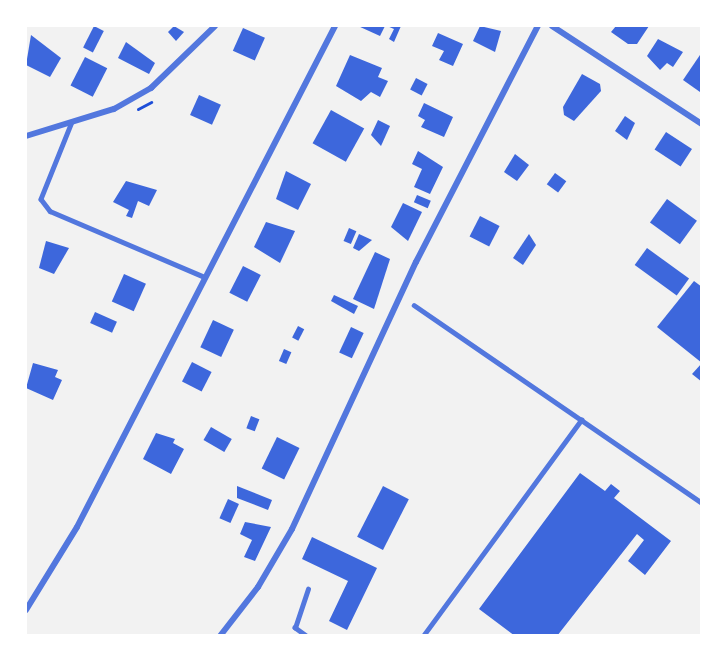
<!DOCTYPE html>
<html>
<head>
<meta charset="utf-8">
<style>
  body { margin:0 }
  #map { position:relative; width:727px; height:661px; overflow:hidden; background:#f2f2f2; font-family:"Exo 2",sans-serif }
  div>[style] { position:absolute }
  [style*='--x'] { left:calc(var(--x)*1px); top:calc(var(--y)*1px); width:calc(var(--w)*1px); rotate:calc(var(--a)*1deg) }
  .building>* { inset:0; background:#3d67dc; transform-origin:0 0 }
  .path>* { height:3px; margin:-1.5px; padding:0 1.5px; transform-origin:1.5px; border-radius:1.5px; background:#1d4ed8 }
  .service>* { height:4.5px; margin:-2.25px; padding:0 2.25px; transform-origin:2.25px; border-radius:2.25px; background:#5277de }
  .minor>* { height:6px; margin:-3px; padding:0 3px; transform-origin:3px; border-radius:3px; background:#5277de }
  span { translate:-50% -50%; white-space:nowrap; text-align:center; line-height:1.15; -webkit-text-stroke:6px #fff; paint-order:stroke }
  .frame { position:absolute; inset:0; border:27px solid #fff; pointer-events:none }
</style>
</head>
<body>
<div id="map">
  <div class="building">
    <i style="left:94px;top:26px;width:11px;height:24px;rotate:27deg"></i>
    <i style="clip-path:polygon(174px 26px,184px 32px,176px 41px,168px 32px)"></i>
    <i style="clip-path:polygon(358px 26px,385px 26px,380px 36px)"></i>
    <i style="clip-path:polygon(387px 26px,401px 26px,394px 42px,389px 39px,394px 29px)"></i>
    <i style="clip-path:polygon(480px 26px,501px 31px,495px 52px,473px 41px)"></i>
    <i style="clip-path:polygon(616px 26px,640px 27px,649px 26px,637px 44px,628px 44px,611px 32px)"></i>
    <i style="left:243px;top:28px;width:24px;height:25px;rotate:24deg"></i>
    <i style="clip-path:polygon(438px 33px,463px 44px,453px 66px,439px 60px,444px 51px,432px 46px)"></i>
    <i style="clip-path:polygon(31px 35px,61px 58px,50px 77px,26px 65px)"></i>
    <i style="clip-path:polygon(658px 39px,683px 52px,673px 67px,667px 63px,660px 70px,647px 56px)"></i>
    <i style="clip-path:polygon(126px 42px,155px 63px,149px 74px,118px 58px)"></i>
    <i style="clip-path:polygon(702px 52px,702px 90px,700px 92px,683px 80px)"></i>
    <i style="clip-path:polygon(350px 55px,382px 68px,378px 77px,388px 81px,380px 97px,371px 92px,361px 101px,336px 86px)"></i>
    <i style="left:85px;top:57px;width:25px;height:32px;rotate:27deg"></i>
    <i style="clip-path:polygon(582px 74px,600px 84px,601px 91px,574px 121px,564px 115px,563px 107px)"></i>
    <i style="left:416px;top:78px;width:13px;height:13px;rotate:27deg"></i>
    <i style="left:199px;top:95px;width:24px;height:22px;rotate:24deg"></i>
    <i style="clip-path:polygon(424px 103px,453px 117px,444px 137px,421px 127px,425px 120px,418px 116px)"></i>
    <i style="left:331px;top:110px;width:38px;height:38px;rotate:29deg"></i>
    <i style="clip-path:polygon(625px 116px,635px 123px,627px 140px,615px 131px)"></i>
    <i style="clip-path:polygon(378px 120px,390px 126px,381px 146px,371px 135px)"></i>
    <i style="left:666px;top:132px;width:31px;height:21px;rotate:33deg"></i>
    <i style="clip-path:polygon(418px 151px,443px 167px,430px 194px,414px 187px,422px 169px,412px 164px)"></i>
    <i style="clip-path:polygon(515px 154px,529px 165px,517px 181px,504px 172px)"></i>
    <i style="clip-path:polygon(286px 171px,311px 184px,298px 210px,276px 199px)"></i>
    <i style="left:555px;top:173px;width:14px;height:14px;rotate:36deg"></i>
    <i style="clip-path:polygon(126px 181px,157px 190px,149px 206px,138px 201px,132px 218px,126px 216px,129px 210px,113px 202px)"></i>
    <i style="left:417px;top:195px;width:15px;height:8px;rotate:23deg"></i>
    <i style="left:667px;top:199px;width:37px;height:29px;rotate:36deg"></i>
    <i style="clip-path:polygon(403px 203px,422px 212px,408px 241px,391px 227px)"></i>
    <i style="left:480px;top:216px;width:22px;height:23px;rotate:27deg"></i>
    <i style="clip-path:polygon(266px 222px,295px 231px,280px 263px,254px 247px)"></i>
    <i style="left:349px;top:228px;width:8px;height:14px;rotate:23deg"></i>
    <i style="clip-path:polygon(359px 234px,372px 240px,359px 251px,353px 248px)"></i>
    <i style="clip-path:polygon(529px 234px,536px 245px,523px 265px,513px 258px)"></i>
    <i style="clip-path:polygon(46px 241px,69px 248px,54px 274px,39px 268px)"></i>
    <i style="left:647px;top:248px;width:52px;height:21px;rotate:36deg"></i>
    <i style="clip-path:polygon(375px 252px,390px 259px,374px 309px,353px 299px)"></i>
    <i style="left:243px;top:266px;width:20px;height:30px;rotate:27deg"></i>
    <i style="left:124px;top:274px;width:24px;height:30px;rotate:24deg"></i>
    <i style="clip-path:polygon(694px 281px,702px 287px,702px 363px,657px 327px)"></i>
    <i style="clip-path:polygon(334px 295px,358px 306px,354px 314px,331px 301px)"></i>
    <i style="left:95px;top:312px;width:24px;height:12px;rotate:24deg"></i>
    <i style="left:213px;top:320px;width:23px;height:30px;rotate:25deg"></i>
    <i style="left:298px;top:326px;width:7px;height:13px;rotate:27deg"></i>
    <i style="left:351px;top:327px;width:14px;height:28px;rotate:25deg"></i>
    <i style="left:284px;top:349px;width:8px;height:13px;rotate:23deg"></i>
    <i style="left:192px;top:362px;width:22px;height:22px;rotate:27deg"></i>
    <i style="clip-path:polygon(33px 363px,58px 370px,55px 377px,62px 380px,53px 400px,26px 388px)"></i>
    <i style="clip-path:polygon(702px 363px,702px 382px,692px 374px)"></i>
    <i style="left:251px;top:416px;width:9px;height:13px;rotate:21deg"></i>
    <i style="left:211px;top:427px;width:24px;height:15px;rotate:30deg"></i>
    <i style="clip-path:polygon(156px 433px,175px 439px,173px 443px,184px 449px,171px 474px,143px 459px)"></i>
    <i style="left:277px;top:437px;width:25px;height:35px;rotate:26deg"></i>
    <i style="clip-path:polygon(580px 473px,605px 491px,611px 484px,620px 491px,614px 498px,671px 541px,645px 575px,628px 561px,644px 540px,637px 534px,557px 636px,515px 636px,479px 609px)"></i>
    <i style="clip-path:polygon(237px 486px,272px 500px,268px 510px,237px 498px)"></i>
    <i style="left:383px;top:486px;width:29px;height:57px;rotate:27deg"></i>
    <i style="left:228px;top:499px;width:12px;height:21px;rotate:24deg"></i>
    <i style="clip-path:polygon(245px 522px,271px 527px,255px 561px,244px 557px,252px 540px,240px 534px)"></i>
    <i style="clip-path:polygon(312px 537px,377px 568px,347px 630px,329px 621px,348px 581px,302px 559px)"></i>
  </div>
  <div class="path">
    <i style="--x:138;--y:109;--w:15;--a:-28"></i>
  </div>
  <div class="service">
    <i style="--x:72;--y:122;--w:83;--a:111.9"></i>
    <i style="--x:41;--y:199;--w:15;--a:53"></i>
    <i style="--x:50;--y:211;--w:168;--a:23.1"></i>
    <i style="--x:414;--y:305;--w:349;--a:34.5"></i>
    <i style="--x:306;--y:636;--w:14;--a:-144"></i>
    <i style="--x:295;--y:628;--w:41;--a:-71.6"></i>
    <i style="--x:423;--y:636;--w:268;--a:-53.8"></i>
  </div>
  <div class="minor">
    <i style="--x:552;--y:26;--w:179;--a:33.2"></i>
    <i style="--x:26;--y:136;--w:92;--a:-17.1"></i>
    <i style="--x:114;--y:109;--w:43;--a:-29.6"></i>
    <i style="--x:151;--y:88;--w:89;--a:-44.1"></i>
    <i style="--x:26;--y:610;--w:97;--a:-58.4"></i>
    <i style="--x:77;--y:527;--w:564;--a:-62.75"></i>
    <i style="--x:220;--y:636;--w:62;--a:-52.2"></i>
    <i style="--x:258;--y:587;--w:67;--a:-59.6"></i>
    <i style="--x:292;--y:529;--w:294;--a:-65.1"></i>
    <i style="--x:416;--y:262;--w:266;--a:-62.7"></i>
  </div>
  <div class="frame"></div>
</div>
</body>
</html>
